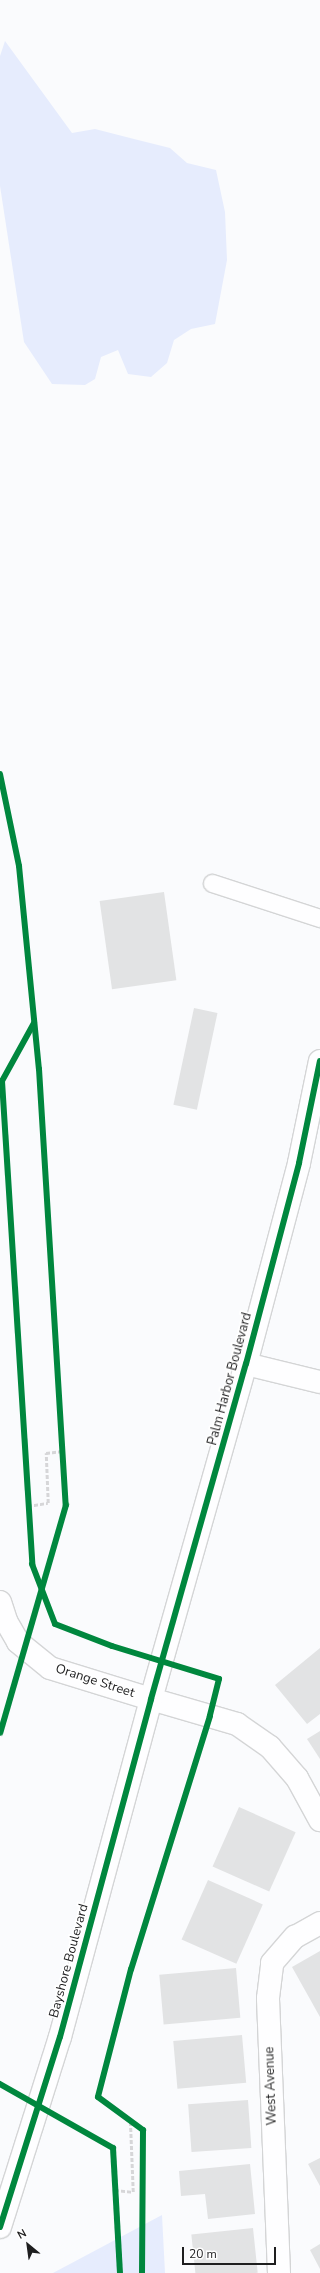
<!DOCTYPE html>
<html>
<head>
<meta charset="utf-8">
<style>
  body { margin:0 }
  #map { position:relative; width:320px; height:2273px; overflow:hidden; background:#fafbfd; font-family:"Nunito Sans",sans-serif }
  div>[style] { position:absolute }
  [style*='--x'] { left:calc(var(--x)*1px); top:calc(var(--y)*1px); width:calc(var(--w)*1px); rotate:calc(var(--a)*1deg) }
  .green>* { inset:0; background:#e6ecfd }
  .building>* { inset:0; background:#e2e3e4; transform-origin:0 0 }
  .path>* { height:2.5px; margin-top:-1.25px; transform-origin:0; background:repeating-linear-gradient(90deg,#d6d6d8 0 4px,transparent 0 6px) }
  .roads { filter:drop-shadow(1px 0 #d4d5d6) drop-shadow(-1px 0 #d4d5d6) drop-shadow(0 1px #d4d5d6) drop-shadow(0 -1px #d4d5d6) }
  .service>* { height:17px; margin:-8.5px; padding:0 8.5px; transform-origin:8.5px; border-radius:8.5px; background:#fefeff }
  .minor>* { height:22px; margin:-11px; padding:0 11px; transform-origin:11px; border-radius:11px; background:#fefeff }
  .tertiary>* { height:22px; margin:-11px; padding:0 11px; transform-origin:11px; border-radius:11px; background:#fefeff }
  .secondary>* { height:22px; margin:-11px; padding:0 11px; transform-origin:11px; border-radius:11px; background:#fefeff }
  .cycleway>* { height:6px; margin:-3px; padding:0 3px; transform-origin:3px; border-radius:3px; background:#00873e }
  span { translate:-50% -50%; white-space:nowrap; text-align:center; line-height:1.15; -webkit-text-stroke:3.5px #fff; paint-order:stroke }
  .street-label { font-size:13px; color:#1e1e1f }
  .north { position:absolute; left:8px; top:2225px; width:40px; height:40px; -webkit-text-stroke:3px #fff; paint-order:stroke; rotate:331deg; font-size:11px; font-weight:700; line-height:16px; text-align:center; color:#1e1e1f }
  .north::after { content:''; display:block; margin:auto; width:14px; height:18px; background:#1e1e1f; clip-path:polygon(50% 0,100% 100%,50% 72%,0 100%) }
  .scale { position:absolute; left:182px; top:2247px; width:94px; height:18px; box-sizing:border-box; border:2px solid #1e1e1f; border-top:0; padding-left:5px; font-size:12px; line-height:14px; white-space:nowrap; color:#1e1e1f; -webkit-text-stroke:3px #fff; paint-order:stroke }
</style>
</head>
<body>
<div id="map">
  <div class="green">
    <i style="clip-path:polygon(5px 41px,72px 133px,95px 129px,134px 139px,170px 148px,187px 163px,216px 170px,225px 212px,227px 260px,215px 324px,191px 329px,174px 340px,167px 363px,151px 377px,128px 374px,118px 350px,101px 357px,95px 379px,85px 385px,52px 384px,24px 342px,0 186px,0 56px)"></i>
    <i style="clip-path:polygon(162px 2215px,165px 2273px,53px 2273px)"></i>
  </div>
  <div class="building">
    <i style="left:164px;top:892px;width:89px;height:65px;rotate:82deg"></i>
    <i style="left:194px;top:1008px;width:24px;height:99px;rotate:12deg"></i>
    <i style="clip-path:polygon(320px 1648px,320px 1714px,307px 1724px,275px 1685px)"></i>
    <i style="clip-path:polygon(320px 1731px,320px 1759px,307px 1739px)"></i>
    <i style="left:239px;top:1807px;width:62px;height:65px;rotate:24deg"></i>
    <i style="left:208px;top:1880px;width:60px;height:65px;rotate:24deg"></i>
    <i style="clip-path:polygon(320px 1951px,320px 2017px,292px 1967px)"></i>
    <i style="left:236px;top:1968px;width:50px;height:77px;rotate:85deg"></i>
    <i style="left:242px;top:2035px;width:48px;height:69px;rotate:85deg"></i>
    <i style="left:248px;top:2100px;width:48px;height:60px;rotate:86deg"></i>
    <i style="clip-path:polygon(320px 2158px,320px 2186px,308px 2164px)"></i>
    <i style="clip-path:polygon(250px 2164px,255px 2214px,208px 2219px,205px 2194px,181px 2196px,179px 2171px)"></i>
    <i style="left:253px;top:2228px;width:45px;height:62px;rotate:84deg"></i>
    <i style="clip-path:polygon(320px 2244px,320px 2269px,310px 2250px)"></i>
  </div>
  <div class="path">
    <i style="--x:28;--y:1506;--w:20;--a:-9"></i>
    <i style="--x:48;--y:1503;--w:50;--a:-92.3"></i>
    <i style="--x:46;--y:1453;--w:17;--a:-7"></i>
    <i style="--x:115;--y:2190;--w:18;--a:6"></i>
    <i style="--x:133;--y:2192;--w:74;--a:-92.3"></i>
  </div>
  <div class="roads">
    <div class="service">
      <i style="--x:212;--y:883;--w:114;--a:18"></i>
    </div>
    <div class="minor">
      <i style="--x:246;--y:1364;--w:76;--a:13.7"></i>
      <i style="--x:151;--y:1699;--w:90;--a:16.2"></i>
      <i style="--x:237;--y:1724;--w:40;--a:34.9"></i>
      <i style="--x:270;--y:1747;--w:41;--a:48.9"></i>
      <i style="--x:297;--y:1778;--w:48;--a:61.3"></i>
      <i style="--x:279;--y:2273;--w:275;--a:-92.3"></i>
      <i style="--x:268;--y:1998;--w:35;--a:-83"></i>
      <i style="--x:272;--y:1963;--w:35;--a:-49"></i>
      <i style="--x:295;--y:1937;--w:29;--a:-29"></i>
    </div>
    <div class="tertiary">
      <i style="--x:0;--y:1602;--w:20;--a:72"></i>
      <i style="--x:6;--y:1621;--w:24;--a:60"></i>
      <i style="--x:18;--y:1642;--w:41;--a:39.1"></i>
      <i style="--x:50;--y:1668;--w:106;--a:17.1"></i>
    </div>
    <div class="secondary">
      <i style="--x:0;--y:2227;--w:199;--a:-72.5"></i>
      <i style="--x:60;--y:2037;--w:350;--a:-74.9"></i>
      <i style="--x:151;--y:1699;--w:348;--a:-74.2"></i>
      <i style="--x:246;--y:1364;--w:208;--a:-75.2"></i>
      <i style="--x:299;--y:1163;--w:104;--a:-78.4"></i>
    </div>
  </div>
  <div class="cycleway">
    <i style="--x:0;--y:774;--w:94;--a:78.3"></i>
    <i style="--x:19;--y:866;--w:204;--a:84.4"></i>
    <i style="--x:39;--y:1069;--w:437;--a:86.5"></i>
    <i style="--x:66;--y:1505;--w:237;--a:106.1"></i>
    <i style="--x:34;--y:1023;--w:66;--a:118.9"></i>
    <i style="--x:2;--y:1081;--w:484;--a:86.4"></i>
    <i style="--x:32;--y:1564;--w:64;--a:69"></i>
    <i style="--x:55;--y:1624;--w:61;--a:21.1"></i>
    <i style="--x:112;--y:1646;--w:112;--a:17.1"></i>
    <i style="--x:219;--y:1679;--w:38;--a:104"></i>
    <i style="--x:210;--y:1716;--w:265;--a:107.3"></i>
    <i style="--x:131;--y:1969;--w:132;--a:104.5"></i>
    <i style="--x:98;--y:2097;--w:56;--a:36.3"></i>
    <i style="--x:143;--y:2130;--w:143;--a:90.4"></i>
    <i style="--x:0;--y:2084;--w:130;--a:29.5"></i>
    <i style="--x:113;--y:2148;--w:125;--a:86.8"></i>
    <i style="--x:0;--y:2227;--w:199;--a:-72.5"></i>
    <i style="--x:60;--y:2037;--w:350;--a:-74.9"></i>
    <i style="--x:151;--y:1699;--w:348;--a:-74.2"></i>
    <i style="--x:246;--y:1364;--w:208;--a:-75.2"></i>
    <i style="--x:299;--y:1163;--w:104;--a:-78.4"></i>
  </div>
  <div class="street-label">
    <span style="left:230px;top:1379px;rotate:-75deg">Palm Harbor Boulevard</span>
    <span style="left:95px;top:1681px;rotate:18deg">Orange Street</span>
    <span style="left:69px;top:1961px;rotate:-75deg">Bayshore Boulevard</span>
    <span style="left:271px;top:2086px;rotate:-92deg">West Avenue</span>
  </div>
  <div class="north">N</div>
  <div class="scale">20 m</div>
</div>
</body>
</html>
